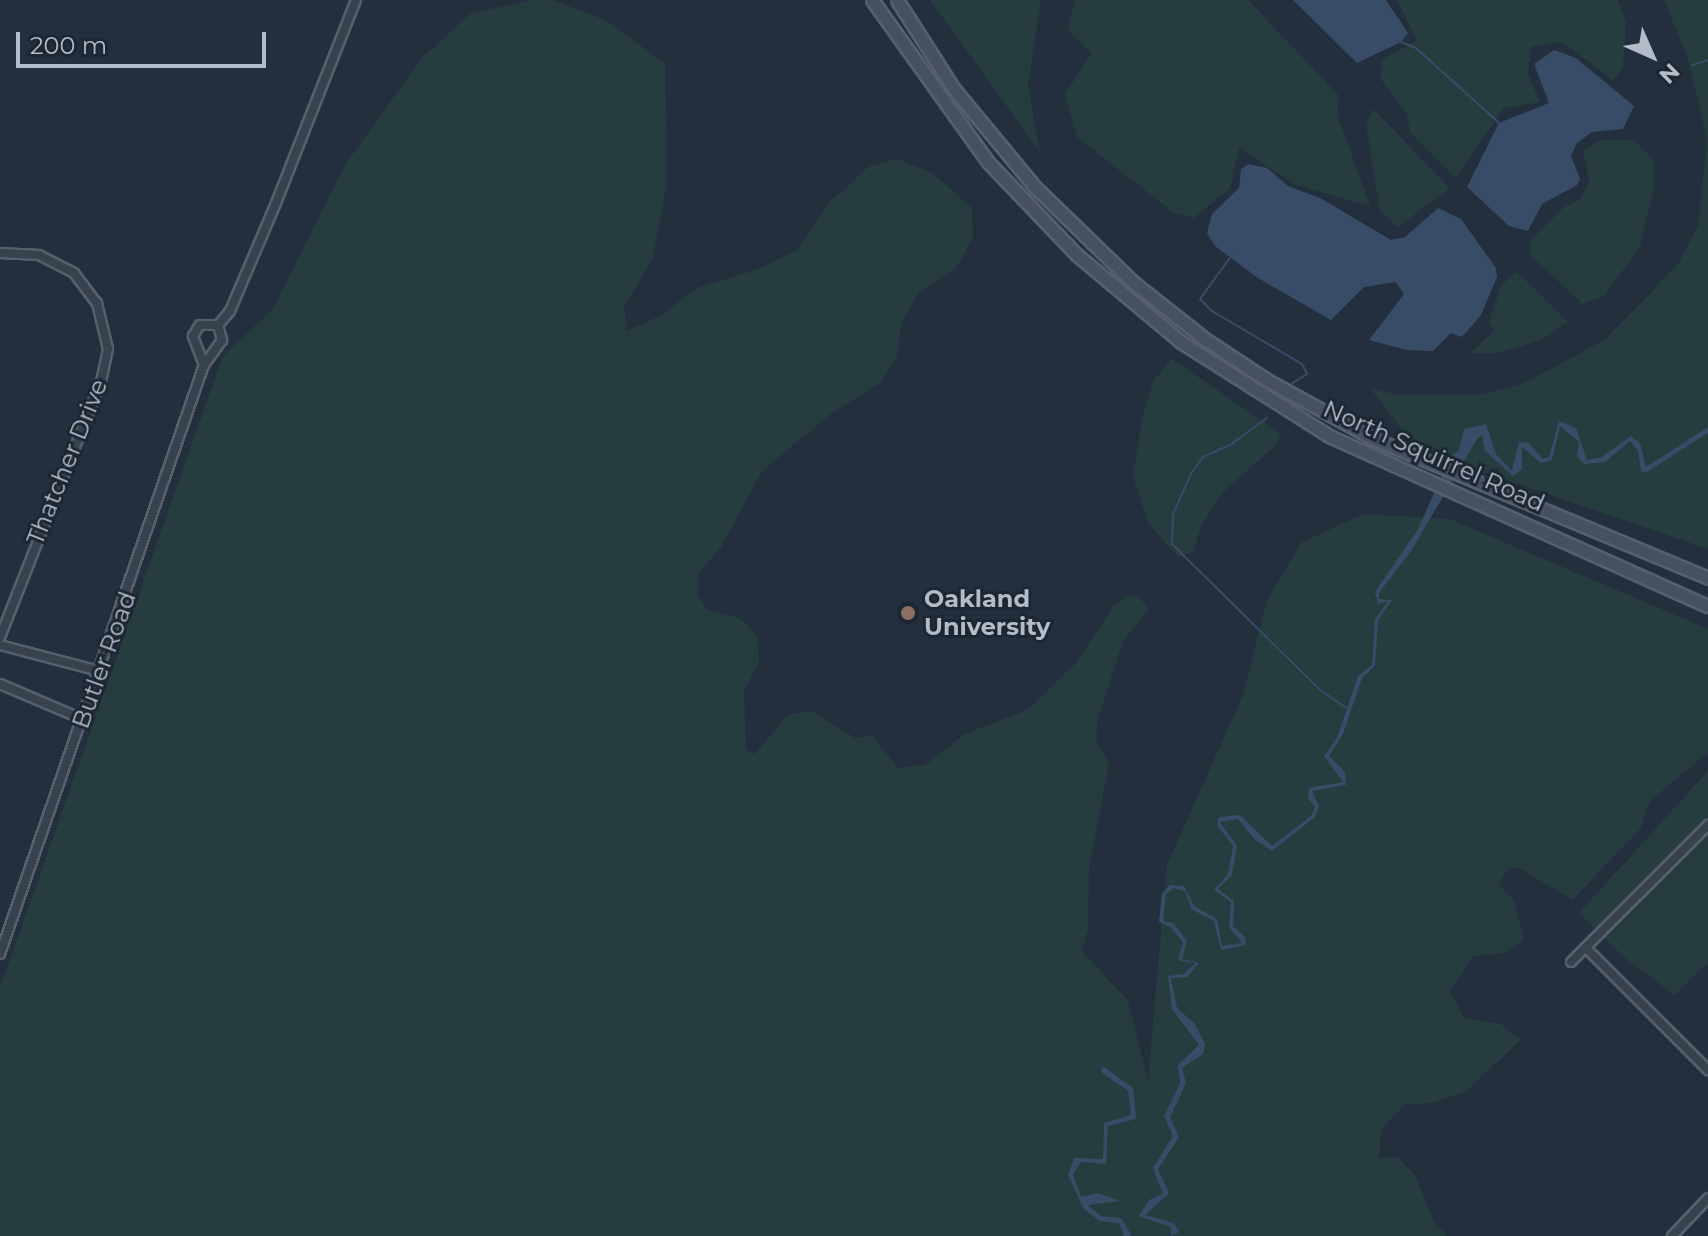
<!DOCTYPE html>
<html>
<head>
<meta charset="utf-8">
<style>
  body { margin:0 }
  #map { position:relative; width:1708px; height:1236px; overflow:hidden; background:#242f3e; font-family:Montserrat,sans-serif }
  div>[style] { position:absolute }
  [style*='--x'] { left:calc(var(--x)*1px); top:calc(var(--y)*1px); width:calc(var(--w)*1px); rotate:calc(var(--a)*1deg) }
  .green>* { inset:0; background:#263c3f }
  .water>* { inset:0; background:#394c67 }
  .stream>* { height:2px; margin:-1px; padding:0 1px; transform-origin:1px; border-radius:1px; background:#394c67 }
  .roads { filter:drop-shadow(2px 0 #565f6c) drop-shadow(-2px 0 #565f6c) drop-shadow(0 2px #565f6c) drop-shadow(0 -2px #565f6c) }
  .street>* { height:8px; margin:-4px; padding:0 4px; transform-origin:4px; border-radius:4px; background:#38414e }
  .secondary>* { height:11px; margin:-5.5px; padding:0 5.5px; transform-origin:5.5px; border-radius:5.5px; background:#465061 }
  .dots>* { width:22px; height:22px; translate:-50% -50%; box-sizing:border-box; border:4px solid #1d2633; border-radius:50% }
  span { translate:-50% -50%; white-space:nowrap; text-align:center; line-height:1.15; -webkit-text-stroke:6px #1d2633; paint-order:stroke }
  .street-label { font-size:24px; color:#b4bcc9 }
  .poi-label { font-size:24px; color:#b4bcc9; font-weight:700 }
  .left { translate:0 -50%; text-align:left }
  .north { position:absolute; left:1612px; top:16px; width:80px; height:80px; -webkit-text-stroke:6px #1d2633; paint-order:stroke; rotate:135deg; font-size:22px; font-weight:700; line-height:32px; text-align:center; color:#b4bcc9 }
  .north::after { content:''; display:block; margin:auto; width:28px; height:36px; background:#b4bcc9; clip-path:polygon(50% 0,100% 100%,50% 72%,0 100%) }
  .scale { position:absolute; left:16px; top:32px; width:250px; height:36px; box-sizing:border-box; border:4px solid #b4bcc9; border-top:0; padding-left:10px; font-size:24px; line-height:28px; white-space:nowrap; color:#b4bcc9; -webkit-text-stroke:6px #1d2633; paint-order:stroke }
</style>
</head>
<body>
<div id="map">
  <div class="green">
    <i style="clip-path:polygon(531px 0,552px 0,606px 20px,665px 64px,667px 183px,652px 260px,624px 306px,627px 331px,660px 316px,697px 288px,759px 269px,797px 250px,830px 202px,868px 167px,897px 159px,931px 172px,972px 208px,973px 238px,956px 268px,919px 292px,901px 323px,897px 357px,880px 383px,832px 413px,762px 471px,721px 547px,699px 573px,698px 595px,707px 610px,740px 618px,758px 637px,759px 663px,744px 690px,746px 750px,755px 754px,788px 715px,811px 711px,855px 738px,872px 736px,898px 768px,925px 765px,965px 734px,1027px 710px,1076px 663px,1113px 607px,1127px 596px,1139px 597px,1149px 610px,1123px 641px,1098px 718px,1096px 740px,1109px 764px,1089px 868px,1088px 930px,1081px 951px,1128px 1000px,1148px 1081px,1167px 865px,1243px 695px,1267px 601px,1301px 543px,1363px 514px,1450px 519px,1708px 629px,1708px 752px,1649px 802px,1641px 828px,1572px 900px,1520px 868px,1508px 869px,1499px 884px,1514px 901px,1524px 940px,1504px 953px,1473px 956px,1450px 991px,1464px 1018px,1501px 1024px,1521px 1040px,1465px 1092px,1431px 1103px,1404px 1105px,1381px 1130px,1379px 1158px,1397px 1157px,1415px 1175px,1435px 1224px,1448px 1236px,0 1236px,0 988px,223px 356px,273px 309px,345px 165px,421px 59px,470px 14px)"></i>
    <i style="clip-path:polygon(930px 0,1041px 0,1028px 85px,1040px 152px)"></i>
    <i style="clip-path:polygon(1075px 0,1248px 0,1339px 96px,1337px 114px,1370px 206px,1296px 185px,1239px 148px,1230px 188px,1194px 218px,1174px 213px,1077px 137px,1065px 94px,1092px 53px,1068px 30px)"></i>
    <i style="clip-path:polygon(1397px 0,1618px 0,1626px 22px,1623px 67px,1613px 80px,1561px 41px,1531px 47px,1528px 74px,1540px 102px,1504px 108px,1455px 178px,1410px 132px,1407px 114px,1380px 78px,1382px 60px,1417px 40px)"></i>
    <i style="clip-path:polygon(1664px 0,1708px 0,1708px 549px,1457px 463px,1409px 438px,1370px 388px,1394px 394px,1479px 395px,1522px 384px,1606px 339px,1678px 264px,1698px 226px,1707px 140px,1688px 59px)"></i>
    <i style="clip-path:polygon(1373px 109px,1450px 188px,1398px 227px,1380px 211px,1366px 125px)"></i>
    <i style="clip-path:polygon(1601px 140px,1634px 140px,1653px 159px,1654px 186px,1640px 247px,1604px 296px,1583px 304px,1531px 256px,1529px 242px,1565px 206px,1581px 199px,1589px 180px,1583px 150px)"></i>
    <i style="clip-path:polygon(1517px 272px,1568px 322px,1541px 340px,1497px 353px,1470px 353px,1495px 330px,1489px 323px,1501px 285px)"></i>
    <i style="clip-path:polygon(1172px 359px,1281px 434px,1277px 444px,1222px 493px,1201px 526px,1193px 552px,1178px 557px,1148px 523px,1133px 476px,1143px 414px,1154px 380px)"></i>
    <i style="clip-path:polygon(1708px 771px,1708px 962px,1675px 995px,1626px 959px,1579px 913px)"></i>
  </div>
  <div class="water">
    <i style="clip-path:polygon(1293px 0,1386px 0,1408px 33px,1401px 42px,1357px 63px)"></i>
    <i style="clip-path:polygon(1554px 50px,1576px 58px,1634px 106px,1623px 129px,1592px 132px,1577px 143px,1571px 156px,1580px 179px,1577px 185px,1542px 204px,1528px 231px,1509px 226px,1467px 187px,1499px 123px,1549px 103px,1534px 64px)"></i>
    <i style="clip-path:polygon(1249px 164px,1267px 168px,1288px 186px,1320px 198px,1391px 240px,1405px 237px,1438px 208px,1461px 219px,1496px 268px,1497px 277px,1481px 315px,1462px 337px,1451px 333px,1433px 351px,1407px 350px,1369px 340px,1404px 294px,1396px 282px,1364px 287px,1331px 320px,1258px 278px,1215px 246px,1207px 233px,1212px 214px,1239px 188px,1241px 169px)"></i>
    <i style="clip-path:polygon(1559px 421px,1576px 428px,1587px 460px,1602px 457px,1631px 436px,1640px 443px,1646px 467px,1708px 427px,1708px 433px,1647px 472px,1641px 471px,1638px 451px,1630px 441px,1605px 462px,1584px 464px,1577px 456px,1579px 442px,1560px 426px,1552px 460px,1541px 463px,1522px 447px,1522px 469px,1513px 476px,1485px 451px,1482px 435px,1477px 439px,1411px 551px,1379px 593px,1379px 599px,1392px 600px,1378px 621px,1375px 666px,1362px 678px,1343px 734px,1329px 756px,1345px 772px,1346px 785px,1312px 791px,1319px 806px,1315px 817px,1272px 851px,1255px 840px,1238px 819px,1220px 822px,1237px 846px,1232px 875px,1218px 889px,1234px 901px,1233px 926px,1245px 937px,1246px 945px,1221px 950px,1214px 921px,1191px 909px,1186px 892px,1174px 888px,1166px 894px,1163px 921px,1173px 923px,1187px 941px,1182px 959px,1199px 963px,1187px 977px,1171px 978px,1177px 1008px,1195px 1024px,1205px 1044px,1203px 1054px,1182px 1068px,1186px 1083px,1170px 1117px,1179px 1137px,1158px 1169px,1169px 1193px,1145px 1215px,1174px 1223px,1179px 1232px,1171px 1236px,1171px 1227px,1139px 1216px,1149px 1200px,1163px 1194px,1153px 1168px,1173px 1136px,1164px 1116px,1180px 1083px,1178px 1065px,1199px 1045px,1172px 1009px,1168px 976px,1184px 974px,1195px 963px,1178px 960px,1183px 943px,1171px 927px,1159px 922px,1162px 893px,1170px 885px,1184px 886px,1194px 906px,1217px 919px,1222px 946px,1242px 943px,1229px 927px,1231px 902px,1214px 890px,1228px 874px,1233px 846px,1217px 825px,1219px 817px,1240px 815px,1272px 846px,1312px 815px,1315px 807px,1308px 798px,1309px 788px,1343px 782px,1324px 756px,1337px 738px,1358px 676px,1372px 665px,1375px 619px,1388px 601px,1378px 604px,1375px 592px,1418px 529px,1450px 457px,1459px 450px,1464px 429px,1486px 424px,1496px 454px,1512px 471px,1519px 442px,1529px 443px,1543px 459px,1549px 457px)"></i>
    <i style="clip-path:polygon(1103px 1066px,1133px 1088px,1136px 1119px,1108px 1126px,1106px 1164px,1081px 1162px,1073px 1174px,1081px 1197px,1098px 1193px,1120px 1201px,1088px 1205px,1101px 1216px,1121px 1218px,1132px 1236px,1124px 1236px,1119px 1223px,1100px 1221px,1084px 1209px,1068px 1175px,1074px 1158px,1103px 1159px,1104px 1123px,1131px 1115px,1128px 1091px,1101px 1072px)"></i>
  </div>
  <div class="stream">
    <i style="--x:1401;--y:42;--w:16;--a:22"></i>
    <i style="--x:1416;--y:48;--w:112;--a:42.1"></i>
    <i style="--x:1692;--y:65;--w:17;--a:-17"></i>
    <i style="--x:1232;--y:255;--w:54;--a:126"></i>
    <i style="--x:1200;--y:299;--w:17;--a:45"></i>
    <i style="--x:1212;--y:311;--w:104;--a:30.5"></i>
    <i style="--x:1302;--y:364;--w:11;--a:63"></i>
    <i style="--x:1307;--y:374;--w:19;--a:148"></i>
    <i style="--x:1267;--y:418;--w:46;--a:143.9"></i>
    <i style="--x:1230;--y:445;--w:30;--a:156"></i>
    <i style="--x:1203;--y:457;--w:19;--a:126"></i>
    <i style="--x:1192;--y:472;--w:46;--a:114.3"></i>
    <i style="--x:1173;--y:514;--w:30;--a:92"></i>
    <i style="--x:1172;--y:544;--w:206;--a:44.6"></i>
    <i style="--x:1319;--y:689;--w:33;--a:35"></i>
  </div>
  <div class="roads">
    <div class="street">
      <i style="--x:0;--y:253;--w:39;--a:3"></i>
      <i style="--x:39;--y:255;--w:39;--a:27"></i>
      <i style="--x:74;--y:273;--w:38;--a:53"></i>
      <i style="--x:97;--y:303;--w:47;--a:76.6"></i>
      <i style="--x:108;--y:349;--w:33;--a:102"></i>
      <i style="--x:101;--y:381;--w:276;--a:111.5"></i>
      <i style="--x:218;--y:325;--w:18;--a:-49"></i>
      <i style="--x:230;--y:311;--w:117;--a:-66.9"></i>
      <i style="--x:276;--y:203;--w:218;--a:-68.5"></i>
      <i style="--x:204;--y:365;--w:31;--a:-111"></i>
      <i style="--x:193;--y:336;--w:13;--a:-58"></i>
      <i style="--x:200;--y:325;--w:18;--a:0"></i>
      <i style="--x:0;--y:645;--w:102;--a:14.7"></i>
      <i style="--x:0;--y:684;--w:89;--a:23.1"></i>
      <i style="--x:1586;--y:948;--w:173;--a:45"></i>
      <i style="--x:0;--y:954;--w:623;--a:-70.9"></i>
      <i style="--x:204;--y:365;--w:31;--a:-54"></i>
      <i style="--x:222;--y:340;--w:16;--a:-105"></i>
      <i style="--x:1571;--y:962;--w:194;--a:-45"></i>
      <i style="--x:1672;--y:1236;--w:52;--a:-46.5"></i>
    </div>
    <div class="secondary">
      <i style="--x:872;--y:0;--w:199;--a:54.4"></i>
      <i style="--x:988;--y:162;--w:129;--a:46.3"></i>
      <i style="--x:1077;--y:255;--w:136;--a:39.9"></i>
      <i style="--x:1181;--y:342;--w:175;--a:32.4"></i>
      <i style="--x:1329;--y:436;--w:415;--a:24.2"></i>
      <i style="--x:897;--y:0;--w:106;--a:57.4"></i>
      <i style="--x:954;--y:89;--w:129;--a:50.4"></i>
      <i style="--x:1036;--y:188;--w:135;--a:44.1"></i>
      <i style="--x:1133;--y:282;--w:92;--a:38.4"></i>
      <i style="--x:1205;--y:339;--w:74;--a:33.5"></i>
      <i style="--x:1267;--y:380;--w:120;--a:28.9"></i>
      <i style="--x:1372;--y:438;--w:364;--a:22.6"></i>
    </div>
  </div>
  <div class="dots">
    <i style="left:908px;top:613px;background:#8d6e63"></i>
  </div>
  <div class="street-label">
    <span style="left:1434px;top:456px;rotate:24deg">North Squirrel Road</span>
    <span style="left:67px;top:462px;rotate:-68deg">Thatcher Drive</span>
    <span style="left:104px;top:660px;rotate:-70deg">Butler Road</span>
  </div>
  <div class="poi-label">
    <span class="left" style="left:924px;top:613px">Oakland<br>University</span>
  </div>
  <div class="north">N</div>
  <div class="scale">200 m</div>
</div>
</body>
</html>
